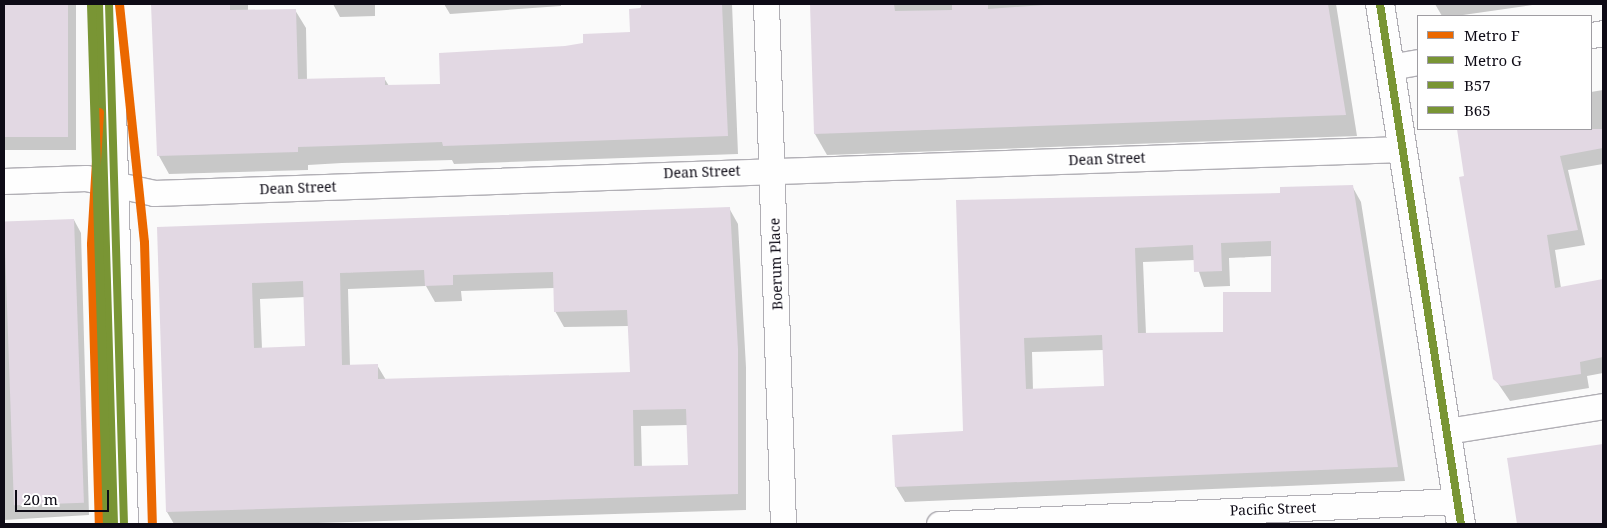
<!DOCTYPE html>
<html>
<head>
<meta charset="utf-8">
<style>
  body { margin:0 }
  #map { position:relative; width:1607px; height:528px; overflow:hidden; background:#fafafa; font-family:"Noto Serif",serif }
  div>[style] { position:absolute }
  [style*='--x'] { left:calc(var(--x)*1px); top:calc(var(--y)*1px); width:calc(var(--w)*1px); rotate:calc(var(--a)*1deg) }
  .shadow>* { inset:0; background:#0003; transform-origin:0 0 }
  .building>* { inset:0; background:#e2d8e3; transform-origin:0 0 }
  .roads { filter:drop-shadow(1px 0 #b1afb5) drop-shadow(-1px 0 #b1afb5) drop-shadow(0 1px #b1afb5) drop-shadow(0 -1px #b1afb5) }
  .street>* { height:25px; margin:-12.5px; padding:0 12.5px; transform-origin:12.5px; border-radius:12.5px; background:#fefefe }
  .secondary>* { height:28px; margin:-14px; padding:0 14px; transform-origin:14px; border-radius:14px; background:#fefefe }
  .bus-1>* { height:8px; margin:-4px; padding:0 4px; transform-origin:4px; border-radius:4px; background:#799534 }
  .bus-2>* { height:8px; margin:-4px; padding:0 4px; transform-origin:4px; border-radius:4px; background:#799534 }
  .metro-1>* { height:9px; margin:-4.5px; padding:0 4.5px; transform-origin:4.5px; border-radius:4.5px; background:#eb6800 }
  .metro-2>* { height:9px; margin:-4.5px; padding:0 4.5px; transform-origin:4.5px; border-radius:4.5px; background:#799534 }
  span { translate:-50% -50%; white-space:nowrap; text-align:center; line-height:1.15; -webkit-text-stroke:4px #fff; paint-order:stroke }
  .street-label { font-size:14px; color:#0e0b16 }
  .frame { position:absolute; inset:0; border:5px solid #0e0b16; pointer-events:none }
  .legend { position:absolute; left:1417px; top:15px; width:175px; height:115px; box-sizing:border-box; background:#fff; border:1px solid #9f9da2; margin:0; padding:6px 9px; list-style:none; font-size:15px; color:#0e0b16 }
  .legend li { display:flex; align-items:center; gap:10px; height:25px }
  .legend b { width:25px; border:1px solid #9f9da2 }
  .scale { position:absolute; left:15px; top:490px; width:94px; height:22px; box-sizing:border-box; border:2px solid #0e0b16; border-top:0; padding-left:6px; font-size:15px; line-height:18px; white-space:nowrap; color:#0e0b16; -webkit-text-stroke:4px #fff; paint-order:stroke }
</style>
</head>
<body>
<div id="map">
  <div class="shadow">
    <i style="left:4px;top:4px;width:72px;height:146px"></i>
    <i style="clip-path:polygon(152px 4px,248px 4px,248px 11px,295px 10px,306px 28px,307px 80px,384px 78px,389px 86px,441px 85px,565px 48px,631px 33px,642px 4px,732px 4px,738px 154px,454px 164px,452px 160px,342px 163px,308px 165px,308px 170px,169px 174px,159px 156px)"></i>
    <i style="clip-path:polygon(333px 4px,375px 4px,375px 16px,340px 17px)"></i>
    <i style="clip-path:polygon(444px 4px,561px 4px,561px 6px,450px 14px)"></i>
    <i style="clip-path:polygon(811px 4px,1336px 4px,1357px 136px,827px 155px,815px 134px)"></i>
    <i style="clip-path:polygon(1435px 4px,1539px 4px,1456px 16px,1442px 16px)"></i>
    <i style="clip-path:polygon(1603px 90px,1603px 164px,1568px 170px,1585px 245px,1555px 250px,1561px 288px,1603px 280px,1603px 373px,1587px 376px,1589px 388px,1510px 401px,1495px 379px,1458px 129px,1591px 129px,1591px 92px)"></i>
    <i style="clip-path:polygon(evenodd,1352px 186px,1361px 202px,1405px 481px,905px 502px,896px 487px,965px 433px,957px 201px,1281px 194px,1352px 186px,1272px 256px,1272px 293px,1225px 333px,1146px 334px,1143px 262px,1195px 260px,1204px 287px,1230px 286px,1229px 258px,1272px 256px,1352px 186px,1104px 350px,1106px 387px,1033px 390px,1032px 352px,1104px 350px)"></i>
    <i style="clip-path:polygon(evenodd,729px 208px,738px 224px,746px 367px,746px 510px,284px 524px,174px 524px,167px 512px,158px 229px,729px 208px,426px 286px,435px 302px,462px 301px,461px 291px,554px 288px,555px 311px,564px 327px,629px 326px,631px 373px,386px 380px,377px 365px,350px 366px,348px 289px,426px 286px,729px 208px,305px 297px,306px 347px,262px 349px,260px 299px,305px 297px,729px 208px,688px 425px,689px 466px,642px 468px,641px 426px,688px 425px)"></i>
    <i style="clip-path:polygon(74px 220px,81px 233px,89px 515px,4px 520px,4px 223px)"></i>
    <i style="clip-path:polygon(1603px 445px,1603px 524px,1519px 524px,1509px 460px)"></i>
  </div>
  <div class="building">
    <i style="left:4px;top:4px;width:64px;height:133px"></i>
    <i style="clip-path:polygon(151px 4px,230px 4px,230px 10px,296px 9px,298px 79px,385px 77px,385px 85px,440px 84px,439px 53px,565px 46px,583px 43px,583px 34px,630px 32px,629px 9px,641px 8px,641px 4px,722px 4px,728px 136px,443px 146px,442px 142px,331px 146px,298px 147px,298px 152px,157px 156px)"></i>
    <i style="clip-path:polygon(810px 4px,894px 4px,895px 11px,952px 10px,952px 4px,988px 4px,988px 9px,1058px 4px,1328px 4px,1346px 115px,814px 134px)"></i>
    <i style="clip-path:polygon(1457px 129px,1603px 129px,1603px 148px,1560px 156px,1578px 230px,1547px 235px,1555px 288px,1603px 279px,1603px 357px,1580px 362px,1581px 374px,1501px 386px,1493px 379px,1459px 177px,1464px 176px)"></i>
    <i style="clip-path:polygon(evenodd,1353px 185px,1398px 467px,895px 487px,892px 435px,963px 431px,956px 200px,1280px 193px,1280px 187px,1353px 185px,1271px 241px,1271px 292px,1223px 292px,1223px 332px,1138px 333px,1135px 248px,1193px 245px,1194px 272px,1222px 271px,1221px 243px,1271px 241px,1353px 185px,1102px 335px,1104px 386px,1026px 389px,1024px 338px,1102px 335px)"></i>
    <i style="clip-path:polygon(evenodd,730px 207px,738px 349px,738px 494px,166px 512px,157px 227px,730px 207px,424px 270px,425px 286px,453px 285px,453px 275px,553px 272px,554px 312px,627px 310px,630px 372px,378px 379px,378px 364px,342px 365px,340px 273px,424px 270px,730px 207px,303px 281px,305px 346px,254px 348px,252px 283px,303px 281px,730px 207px,686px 409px,688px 465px,634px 466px,633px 410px,686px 409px)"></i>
    <i style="left:74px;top:219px;width:284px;height:70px;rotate:88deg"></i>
    <i style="clip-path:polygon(1603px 444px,1603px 524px,1517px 524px,1507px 458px)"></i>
  </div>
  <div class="roads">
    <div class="street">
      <i style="--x:766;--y:4;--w:520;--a:88.13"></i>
      <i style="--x:1591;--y:35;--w:12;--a:-9"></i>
      <i style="--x:1390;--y:67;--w:28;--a:-10"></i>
      <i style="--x:4;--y:181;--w:82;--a:-2.1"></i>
      <i style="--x:86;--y:178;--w:70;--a:12.4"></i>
      <i style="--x:154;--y:193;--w:1249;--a:-2.02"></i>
      <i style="--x:1447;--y:431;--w:158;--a:-9.1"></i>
      <i style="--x:939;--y:524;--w:519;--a:-2.54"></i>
    </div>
    <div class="secondary">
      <i style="--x:109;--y:4;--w:520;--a:88.35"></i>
      <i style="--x:1380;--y:4;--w:526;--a:81.15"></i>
    </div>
  </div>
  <div class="bus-1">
    <i style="--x:109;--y:4;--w:520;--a:88.35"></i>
    <i style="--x:1380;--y:4;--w:526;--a:81.15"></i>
  </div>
  <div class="bus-2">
    <i style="--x:99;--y:4;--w:520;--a:88.35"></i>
  </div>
  <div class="metro-1">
    <i style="--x:119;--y:4;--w:239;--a:84"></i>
    <i style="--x:144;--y:242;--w:282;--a:88.4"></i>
    <i style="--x:99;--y:112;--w:132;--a:93.5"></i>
    <i style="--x:91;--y:244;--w:280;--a:88.4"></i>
  </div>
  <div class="metro-2">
    <i style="--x:91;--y:4;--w:520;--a:88.24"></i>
  </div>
  <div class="street-label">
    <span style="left:1107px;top:159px;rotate:-2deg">Dean Street</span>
    <span style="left:702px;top:172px;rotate:-2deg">Dean Street</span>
    <span style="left:298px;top:188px;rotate:-2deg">Dean Street</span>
    <span style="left:776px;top:264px;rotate:-92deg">Boerum Place</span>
    <span style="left:1273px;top:509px;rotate:-2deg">Pacific Street</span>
  </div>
  <div class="frame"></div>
  <ul class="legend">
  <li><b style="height:6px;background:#eb6800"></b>Metro F</li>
  <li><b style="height:6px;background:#799534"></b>Metro G</li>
  <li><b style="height:6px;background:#799534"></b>B57</li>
  <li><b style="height:6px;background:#799534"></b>B65</li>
  </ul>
  <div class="scale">20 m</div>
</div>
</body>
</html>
